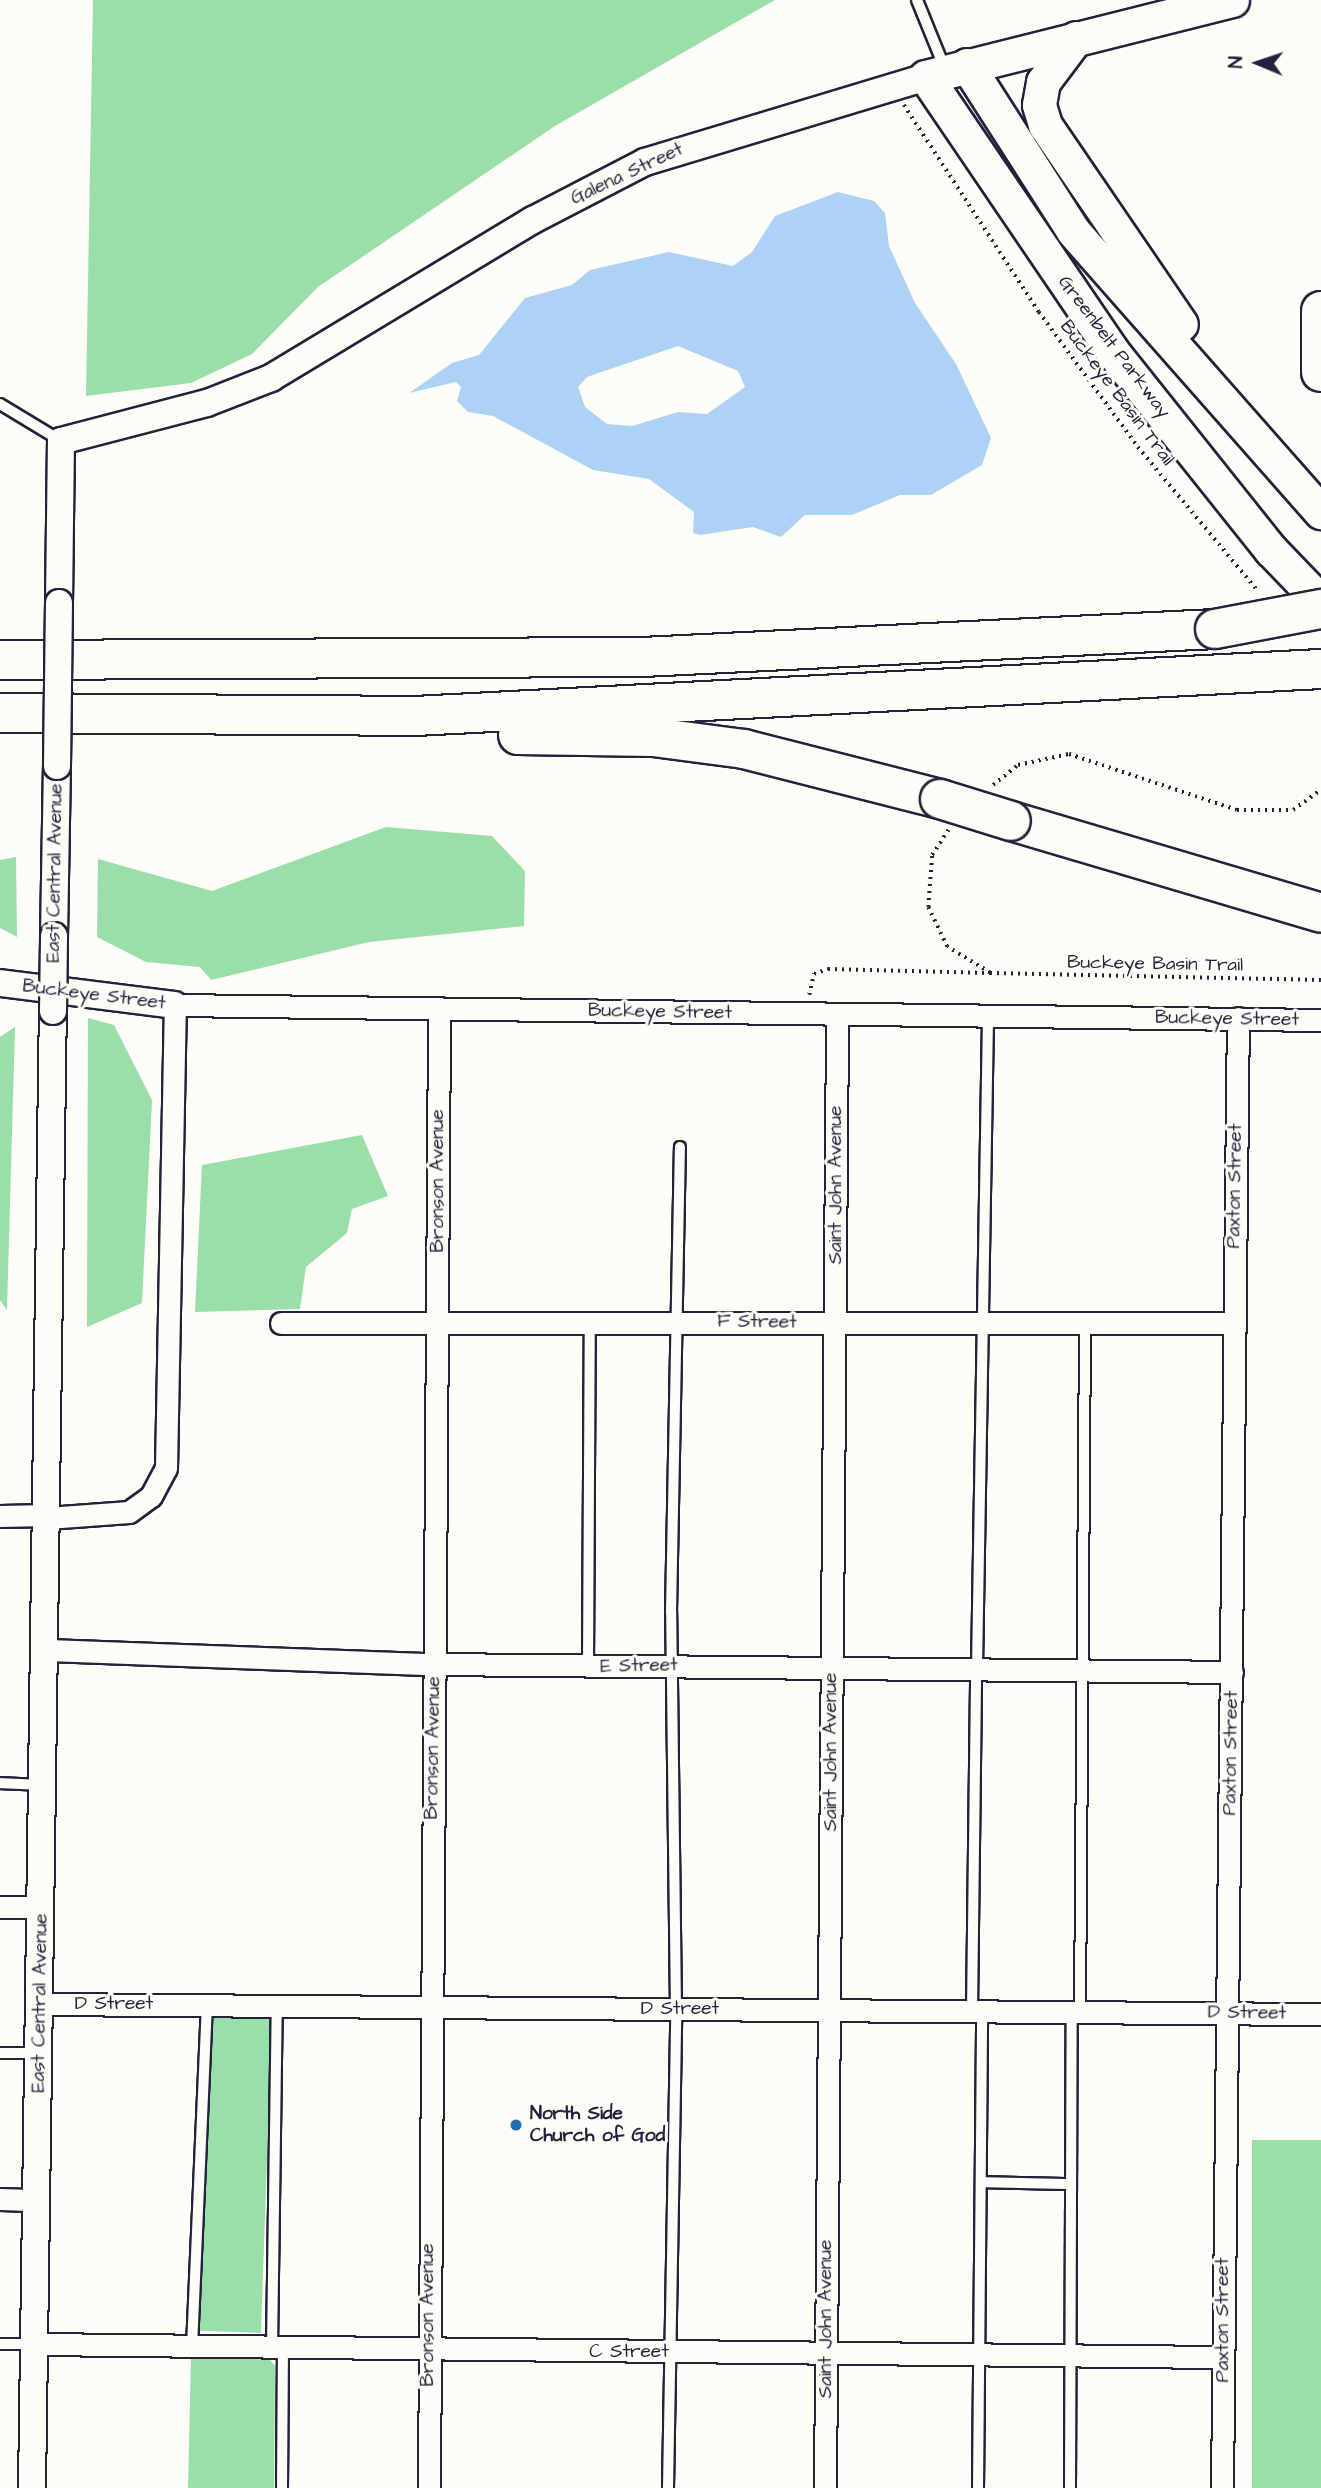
<!DOCTYPE html>
<html>
<head>
<meta charset="utf-8">
<style>
  body { margin:0 }
  #map { position:relative; width:1321px; height:2488px; overflow:hidden; background:#fdfcf7; font-family:"Architects Daughter",sans-serif }
  div>[style] { position:absolute }
  [style*='--x'] { left:calc(var(--x)*1px); top:calc(var(--y)*1px); width:calc(var(--w)*1px); rotate:calc(var(--a)*1deg) }
  .green>* { inset:0; background:#9adeaa; transform-origin:0 0 }
  .water>* { inset:0; background:#add2f6 }
  .path>* { height:3.5px; margin-top:-1.75px; transform-origin:0; background:repeating-linear-gradient(90deg,#22223b 0 2px,transparent 0 7px) }
  .roads { filter:drop-shadow(2px 0 #22223b) drop-shadow(-2px 0 #22223b) drop-shadow(0 2px #22223b) drop-shadow(0 -2px #22223b) }
  .service>* { height:10px; margin:-5px; padding:0 5px; transform-origin:5px; border-radius:5px; background:#fdfcf7 }
  .minor>* { height:21px; margin:-10.5px; padding:0 10.5px; transform-origin:10.5px; border-radius:10.5px; background:#fdfcf7 }
  .tertiary>* { height:26px; margin:-13px; padding:0 13px; transform-origin:13px; border-radius:13px; background:#fdfcf7 }
  .primary>* { height:33px; margin:-16.5px; padding:0 16.5px; transform-origin:16.5px; border-radius:16.5px; background:#fdfcf7 }
  .motorway>* { height:38px; margin:-19px; padding:0 19px; transform-origin:19px; border-radius:19px; background:#fdfcf7 }
  .bridges { filter:drop-shadow(2px 0 #22223b) drop-shadow(-2px 0 #22223b) drop-shadow(0 2px #22223b) drop-shadow(0 -2px #22223b) }
  .tertiary-bridge>* { height:26px; margin:-13px; padding:0 13px; transform-origin:13px; border-radius:13px; background:#fdfcf7 }
  .motorway-bridge>* { height:38px; margin:-19px; padding:0 19px; transform-origin:19px; border-radius:19px; background:#fdfcf7 }
  .dots>* { width:19px; height:19px; translate:-50% -50%; box-sizing:border-box; border:4px solid #fdfcf7; border-radius:50% }
  span { translate:-50% -50%; white-space:nowrap; text-align:center; line-height:1.15; -webkit-text-stroke:6px #fdfcf7; paint-order:stroke }
  .street-label { font-size:19px; color:#22223b }
  .poi-label { font-size:19px; color:#22223b; font-weight:700 }
  .left { translate:0 -50%; text-align:left }
  .north { position:absolute; left:1223px; top:28px; width:70px; height:70px; -webkit-text-stroke:5px #fdfcf7; paint-order:stroke; rotate:272deg; font-size:19px; font-weight:700; line-height:28px; text-align:center; color:#22223b }
  .north::after { content:''; display:block; margin:auto; width:24px; height:32px; background:#22223b; clip-path:polygon(50% 0,100% 100%,50% 72%,0 100%) }
</style>
</head>
<body>
<div id="map">
  <div class="green">
    <i style="clip-path:polygon(93px 0,775px 0,555px 126px,318px 287px,252px 354px,191px 383px,86px 396px)"></i>
    <i style="clip-path:polygon(386px 827px,492px 836px,525px 871px,524px 926px,369px 942px,211px 980px,200px 967px,146px 962px,97px 937px,98px 859px,212px 891px)"></i>
    <i style="clip-path:polygon(16px 857px,17px 937px,0 928px,0 860px)"></i>
    <i style="clip-path:polygon(88px 1018px,114px 1025px,152px 1100px,142px 1303px,87px 1327px)"></i>
    <i style="clip-path:polygon(15px 1027px,7px 1310px,0 1300px,0 1037px)"></i>
    <i style="clip-path:polygon(362px 1135px,388px 1196px,352px 1209px,347px 1233px,306px 1267px,300px 1309px,195px 1312px,202px 1165px)"></i>
    <i style="left:211px;top:2015px;width:61px;height:316px;rotate:2deg"></i>
    <i style="left:1252px;top:2140px;width:69px;height:348px"></i>
    <i style="clip-path:polygon(266px 2355px,275px 2366px,274px 2488px,188px 2488px,191px 2356px)"></i>
  </div>
  <div class="water">
    <i style="clip-path:polygon(evenodd,838px 192px,874px 201px,885px 213px,889px 246px,915px 303px,956px 364px,991px 438px,982px 465px,931px 495px,900px 495px,852px 515px,805px 515px,781px 537px,753px 527px,700px 535px,693px 533px,694px 512px,649px 479px,593px 470px,493px 416px,468px 412px,457px 401px,461px 387px,456px 382px,409px 393px,452px 363px,479px 355px,525px 298px,572px 285px,590px 270px,669px 252px,733px 266px,752px 252px,775px 216px,838px 192px,678px 346px,738px 371px,745px 387px,707px 414px,678px 412px,632px 426px,607px 424px,585px 407px,578px 387px,587px 377px,678px 346px)"></i>
  </div>
  <div class="path">
    <i style="--x:904;--y:105;--w:247;--a:56.9"></i>
    <i style="--x:1039;--y:312;--w:167;--a:53.7"></i>
    <i style="--x:1138;--y:447;--w:187;--a:50.2"></i>
    <i style="--x:993;--y:785;--w:32;--a:-39"></i>
    <i style="--x:1018;--y:765;--w:52;--a:-12.2"></i>
    <i style="--x:1069;--y:754;--w:177;--a:18.4"></i>
    <i style="--x:1237;--y:810;--w:56;--a:0"></i>
    <i style="--x:1293;--y:810;--w:34;--a:-36"></i>
    <i style="--x:990;--y:973;--w:331;--a:1.2"></i>
    <i style="--x:809;--y:995;--w:22;--a:-77"></i>
    <i style="--x:814;--y:974;--w:15;--a:-20"></i>
    <i style="--x:828;--y:969;--w:162;--a:1.4"></i>
    <i style="--x:990;--y:973;--w:50;--a:-148.8"></i>
    <i style="--x:947;--y:947;--w:44;--a:-115.4"></i>
    <i style="--x:928;--y:907;--w:52;--a:-85.6"></i>
    <i style="--x:932;--y:855;--w:30;--a:-57"></i>
  </div>
  <div class="roads">
    <div class="service">
      <i style="--x:917;--y:0;--w:74;--a:67.9"></i>
      <i style="--x:0;--y:404;--w:71;--a:31.2"></i>
      <i style="--x:588;--y:1666;--w:346;--a:-89.7"></i>
      <i style="--x:977;--y:1668;--w:651;--a:-89.03"></i>
      <i style="--x:0;--y:1783;--w:43;--a:2.7"></i>
      <i style="--x:972;--y:2011;--w:343;--a:-89.3"></i>
      <i style="--x:1080;--y:2012;--w:689;--a:-89.58"></i>
      <i style="--x:0;--y:2053;--w:39;--a:0"></i>
      <i style="--x:981;--y:2182;--w:90;--a:1.3"></i>
      <i style="--x:0;--y:2344;--w:32;--a:0"></i>
      <i style="--x:192;--y:2347;--w:342;--a:-87.5"></i>
      <i style="--x:272;--y:2348;--w:343;--a:-89.2"></i>
      <i style="--x:282;--y:2488;--w:140;--a:-89.6"></i>
      <i style="--x:668;--y:2488;--w:479;--a:-89"></i>
      <i style="--x:676;--y:2009;--w:397;--a:-90.7"></i>
      <i style="--x:671;--y:1612;--w:465;--a:-88.9"></i>
      <i style="--x:978;--y:2488;--w:477;--a:-89.5"></i>
      <i style="--x:1070;--y:2488;--w:476;--a:-89.8"></i>
    </div>
    <div class="minor">
      <i style="--x:281;--y:1323;--w:952;--a:0"></i>
      <i style="--x:0;--y:1516;--w:47;--a:-1.2"></i>
      <i style="--x:47;--y:1518;--w:82;--a:-4.2"></i>
      <i style="--x:129;--y:1512;--w:27;--a:-36"></i>
      <i style="--x:151;--y:1496;--w:32;--a:-62"></i>
      <i style="--x:166;--y:1468;--w:463;--a:-88.9"></i>
      <i style="--x:175;--y:1005;--w:1146;--a:0.75"></i>
      <i style="--x:45;--y:1650;--w:389;--a:2.1"></i>
      <i style="--x:434;--y:1664;--w:798;--a:0.57"></i>
      <i style="--x:0;--y:1907;--w:41;--a:0"></i>
      <i style="--x:40;--y:2004;--w:1281;--a:0.45"></i>
      <i style="--x:0;--y:2199;--w:37;--a:2"></i>
      <i style="--x:35;--y:2344;--w:1188;--a:0.63"></i>
      <i style="--x:429;--y:2488;--w:1480;--a:-89.61"></i>
      <i style="--x:825;--y:2488;--w:1472;--a:-89.53"></i>
      <i style="--x:1222;--y:2488;--w:1470;--a:-89.38"></i>
    </div>
    <div class="tertiary">
      <i style="--x:59;--y:603;--w:162;--a:-89.3"></i>
      <i style="--x:61;--y:441;--w:151;--a:-14.6"></i>
      <i style="--x:207;--y:403;--w:69;--a:-21.3"></i>
      <i style="--x:271;--y:378;--w:306;--a:-31.1"></i>
      <i style="--x:533;--y:220;--w:126;--a:-27.4"></i>
      <i style="--x:645;--y:162;--w:294;--a:-16.8"></i>
      <i style="--x:54;--y:936;--w:170;--a:-89"></i>
      <i style="--x:0;--y:983;--w:176;--a:7.2"></i>
      <i style="--x:32;--y:2488;--w:1477;--a:-89.19"></i>
    </div>
    <div class="primary">
      <i style="--x:1232;--y:0;--w:316;--a:165.9"></i>
      <i style="--x:926;--y:77;--w:331;--a:55.8"></i>
      <i style="--x:1112;--y:351;--w:255;--a:51.4"></i>
      <i style="--x:1271;--y:550;--w:72;--a:46.1"></i>
      <i style="--x:1076;--y:38;--w:55;--a:126.9"></i>
      <i style="--x:1043;--y:82;--w:23;--a:100"></i>
      <i style="--x:1039;--y:105;--w:21;--a:73"></i>
      <i style="--x:1045;--y:125;--w:241;--a:55.7"></i>
      <i style="--x:967;--y:65;--w:197;--a:57.4"></i>
      <i style="--x:1073;--y:231;--w:375;--a:48.6"></i>
    </div>
    <div class="motorway">
      <i style="--x:1321;--y:311;--w:61;--a:90"></i>
      <i style="--x:0;--y:660;--w:643;--a:-0.27"></i>
      <i style="--x:643;--y:657;--w:573;--a:-2.8"></i>
      <i style="--x:0;--y:713;--w:415;--a:0.4"></i>
      <i style="--x:415;--y:716;--w:907;--a:-2.97"></i>
      <i style="--x:518;--y:735;--w:135;--a:0.8"></i>
      <i style="--x:653;--y:737;--w:92;--a:7.5"></i>
      <i style="--x:744;--y:749;--w:202;--a:14.3"></i>
      <i style="--x:1011;--y:821;--w:323;--a:16.5"></i>
    </div>
  </div>
  <div class="bridges">
    <div class="tertiary-bridge">
      <i style="--x:57;--y:766;--w:163;--a:-89.3"></i>
      <i style="--x:53;--y:1011;--w:75;--a:-89.2"></i>
    </div>
    <div class="motorway-bridge">
      <i style="--x:1215;--y:629;--w:108;--a:-10.7"></i>
      <i style="--x:940;--y:799;--w:74;--a:17.2"></i>
    </div>
  </div>
  <div class="dots">
    <i style="left:516px;top:2125px;background:#1f6fb2"></i>
  </div>
  <div class="street-label">
    <span style="left:627px;top:174px;rotate:-25deg">Galena Street</span>
    <span style="left:1114px;top:347px;rotate:53deg">Greenbelt Parkway</span>
    <span style="left:1117px;top:393px;rotate:53deg">Buckeye Basin Trail</span>
    <span style="left:55px;top:873px;rotate:-89deg">East Central Avenue</span>
    <span style="left:1155px;top:964px;rotate:1deg">Buckeye Basin Trail</span>
    <span style="left:94px;top:995px;rotate:7deg">Buckeye Street</span>
    <span style="left:660px;top:1012px;rotate:1deg">Buckeye Street</span>
    <span style="left:1227px;top:1019px;rotate:1deg">Buckeye Street</span>
    <span style="left:438px;top:1181px;rotate:-90deg">Bronson Avenue</span>
    <span style="left:836px;top:1185px;rotate:-90deg">Saint John Avenue</span>
    <span style="left:1235px;top:1186px;rotate:-89deg">Paxton Street</span>
    <span style="left:757px;top:1322px;rotate:1deg">F Street</span>
    <span style="left:639px;top:1666px;rotate:-1deg">E Street</span>
    <span style="left:433px;top:1748px;rotate:-89deg">Bronson Avenue</span>
    <span style="left:831px;top:1752px;rotate:-90deg">Saint John Avenue</span>
    <span style="left:1231px;top:1753px;rotate:-89deg">Paxton Street</span>
    <span style="left:40px;top:2003px;rotate:-89deg">East Central Avenue</span>
    <span style="left:114px;top:2004px">D Street</span>
    <span style="left:680px;top:2009px">D Street</span>
    <span style="left:1247px;top:2013px;rotate:1deg">D Street</span>
    <span style="left:428px;top:2315px;rotate:-90deg">Bronson Avenue</span>
    <span style="left:826px;top:2319px;rotate:-90deg">Saint John Avenue</span>
    <span style="left:1223px;top:2320px;rotate:-90deg">Paxton Street</span>
    <span style="left:629px;top:2352px">C Street</span>
  </div>
  <div class="poi-label">
    <span class="left" style="left:530px;top:2125px">North Side<br>Church of God</span>
  </div>
  <div class="north">N</div>
</div>
</body>
</html>
